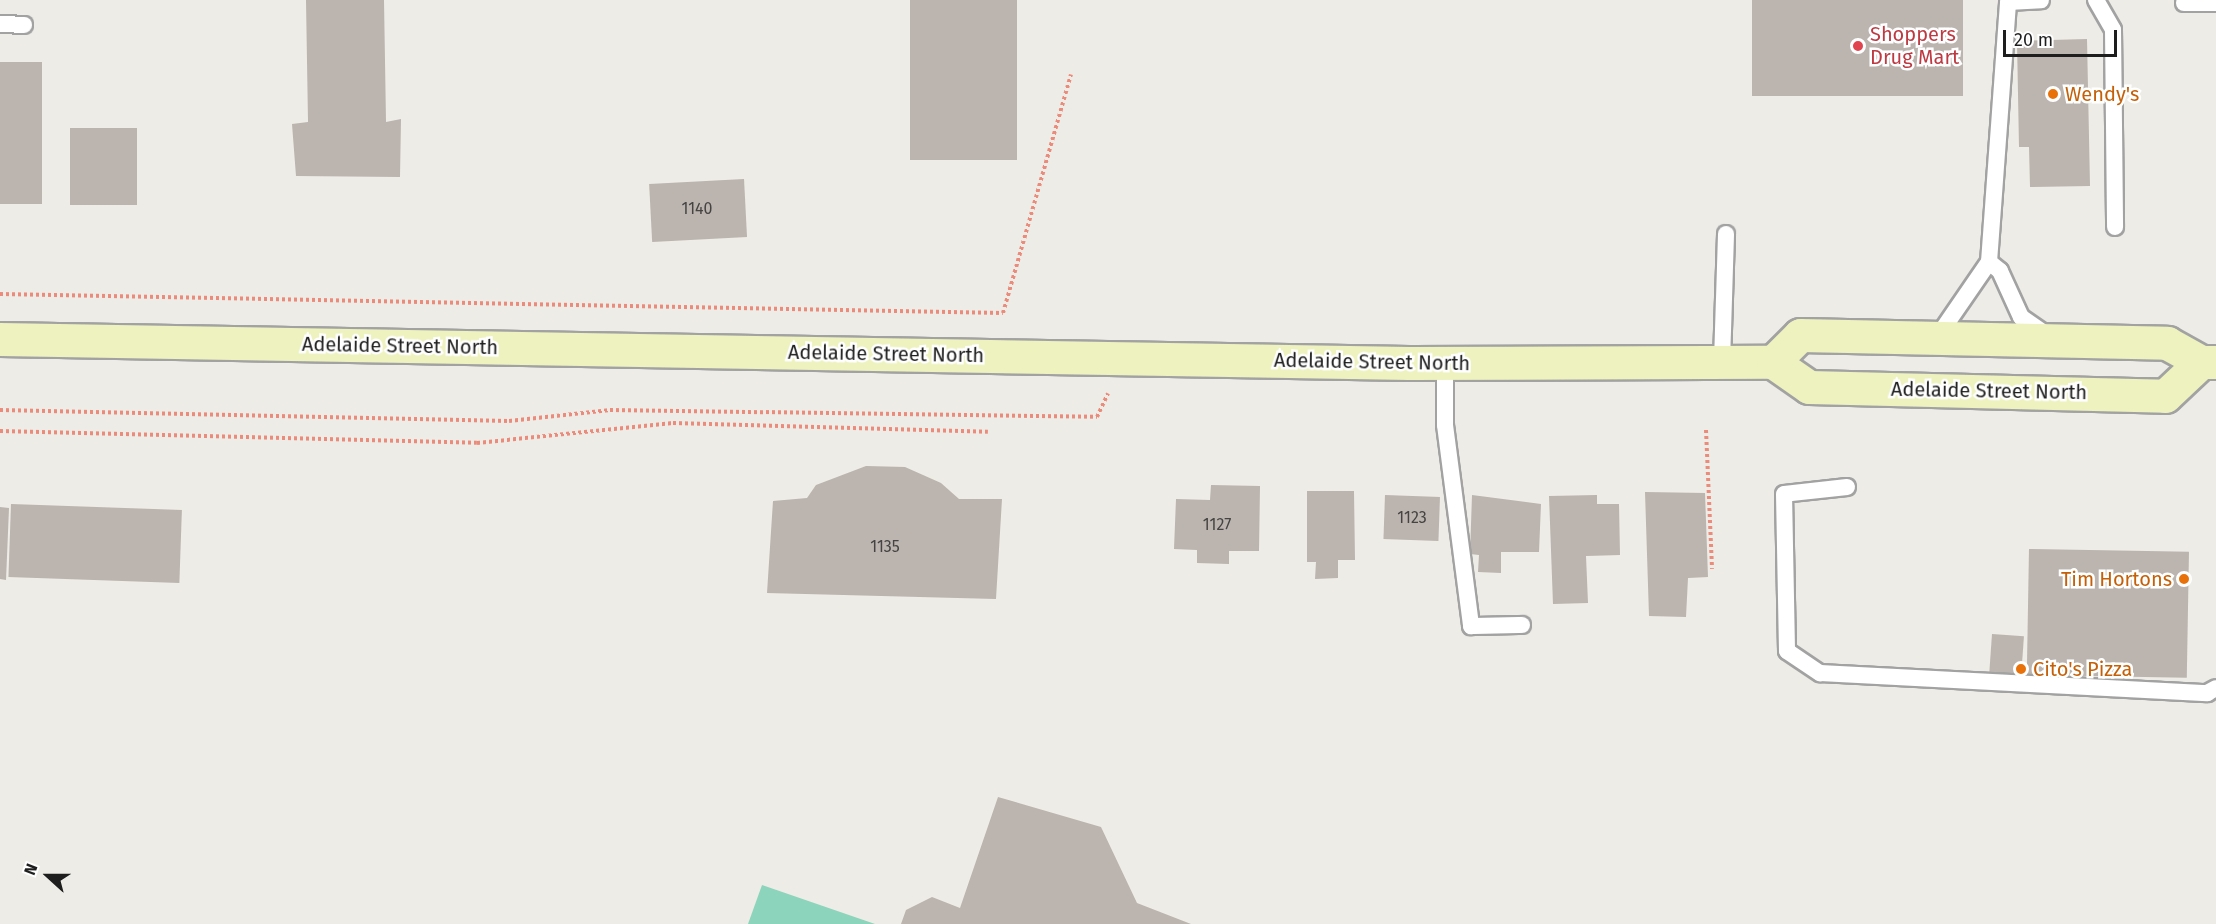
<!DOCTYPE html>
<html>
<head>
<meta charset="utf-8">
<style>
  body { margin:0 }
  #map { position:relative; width:2216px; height:924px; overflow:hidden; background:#eeece6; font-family:"Fira Sans",sans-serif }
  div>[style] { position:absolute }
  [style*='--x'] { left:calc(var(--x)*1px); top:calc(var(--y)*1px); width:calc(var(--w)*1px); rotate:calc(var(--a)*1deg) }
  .pitch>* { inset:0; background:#8cd4bb }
  .building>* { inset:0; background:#bbb4af; transform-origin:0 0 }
  .path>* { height:4px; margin-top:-2px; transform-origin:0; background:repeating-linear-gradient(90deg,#ea8b7b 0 3px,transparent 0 6px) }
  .roads { filter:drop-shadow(2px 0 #a2a2a2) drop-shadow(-2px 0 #a2a2a2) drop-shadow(0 2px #a2a2a2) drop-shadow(0 -2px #a2a2a2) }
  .lane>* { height:16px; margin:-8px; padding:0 8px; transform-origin:8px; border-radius:8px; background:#fff }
  .secondary>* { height:33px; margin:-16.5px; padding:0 16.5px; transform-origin:16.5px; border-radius:16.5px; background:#edf2bf }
  .dots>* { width:16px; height:16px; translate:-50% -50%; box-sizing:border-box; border:3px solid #fff; border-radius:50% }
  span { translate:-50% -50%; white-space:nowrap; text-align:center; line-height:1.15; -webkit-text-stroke:5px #fff; paint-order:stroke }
  .number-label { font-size:16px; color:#454442 }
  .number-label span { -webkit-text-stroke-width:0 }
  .health-label { font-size:20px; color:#be3a42 }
  .left { translate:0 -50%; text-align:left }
  .food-label { font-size:20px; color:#c56008 }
  .right { translate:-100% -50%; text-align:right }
  .street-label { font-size:20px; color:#1e1e1e }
  .north { position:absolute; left:18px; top:846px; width:60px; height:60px; -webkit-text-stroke:4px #fff; paint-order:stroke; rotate:291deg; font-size:16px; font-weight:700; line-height:24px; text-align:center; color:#1e1e1e }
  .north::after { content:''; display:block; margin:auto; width:21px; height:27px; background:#1e1e1e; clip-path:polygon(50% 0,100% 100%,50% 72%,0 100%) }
  .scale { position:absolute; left:2003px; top:30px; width:114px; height:27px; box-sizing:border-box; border:3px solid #1e1e1e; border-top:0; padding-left:8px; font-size:18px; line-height:21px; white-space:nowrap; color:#1e1e1e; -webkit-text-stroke:4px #fff; paint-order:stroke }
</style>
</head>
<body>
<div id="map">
  <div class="pitch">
    <i style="clip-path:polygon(762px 885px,875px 924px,748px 924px)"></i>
  </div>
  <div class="building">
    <i style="clip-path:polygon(306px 0,384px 0,386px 122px,401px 119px,400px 177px,296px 176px,292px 124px,308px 122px)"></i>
    <i style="left:910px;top:0;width:107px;height:160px"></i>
    <i style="left:1752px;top:0;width:211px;height:96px"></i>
    <i style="clip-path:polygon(2087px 39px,2090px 186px,2030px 187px,2029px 147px,2019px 147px,2017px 41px)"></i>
    <i style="left:0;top:62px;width:42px;height:142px"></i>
    <i style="left:137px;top:128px;width:77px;height:67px;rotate:90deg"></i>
    <i style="left:744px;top:179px;width:58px;height:95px;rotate:87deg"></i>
    <i style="clip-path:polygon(866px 466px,905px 467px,941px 483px,959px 499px,1002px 499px,996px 599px,767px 593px,773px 501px,807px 498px,816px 485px)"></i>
    <i style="clip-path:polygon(1211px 485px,1260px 486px,1259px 551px,1229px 551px,1229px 564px,1197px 563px,1197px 550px,1174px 549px,1176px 499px,1210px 500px)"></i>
    <i style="clip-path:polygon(1307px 491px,1354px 491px,1355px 560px,1338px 560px,1338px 578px,1315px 579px,1316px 562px,1307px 562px)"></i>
    <i style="clip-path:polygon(1645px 492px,1705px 493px,1708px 577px,1688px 578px,1686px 617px,1649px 616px)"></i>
    <i style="left:1385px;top:495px;width:55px;height:44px;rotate:2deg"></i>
    <i style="clip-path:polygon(1472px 495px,1541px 504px,1539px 552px,1501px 552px,1501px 573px,1478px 572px,1479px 555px,1470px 554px)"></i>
    <i style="clip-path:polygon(1597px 495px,1597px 504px,1619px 504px,1620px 555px,1586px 556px,1588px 603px,1553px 604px,1549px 496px)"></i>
    <i style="left:11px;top:504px;width:171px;height:73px;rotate:2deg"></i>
    <i style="clip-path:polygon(0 507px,9px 508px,6px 580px,0 579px)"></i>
    <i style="left:2029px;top:549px;width:160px;height:126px;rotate:1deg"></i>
    <i style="left:1992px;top:634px;width:32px;height:42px;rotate:4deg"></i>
    <i style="clip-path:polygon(998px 797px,1101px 827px,1137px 903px,1191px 924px,901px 924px,906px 910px,932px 897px,960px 908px)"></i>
  </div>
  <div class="path">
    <i style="--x:0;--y:294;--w:1003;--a:1.09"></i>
    <i style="--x:1003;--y:313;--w:248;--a:-74.1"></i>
    <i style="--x:0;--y:410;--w:509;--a:1.24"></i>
    <i style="--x:509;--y:421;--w:102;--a:-6.2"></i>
    <i style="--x:610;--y:410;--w:487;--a:0.8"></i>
    <i style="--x:1097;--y:417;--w:26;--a:-65"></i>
    <i style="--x:1706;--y:430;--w:139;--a:87.5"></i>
    <i style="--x:0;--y:431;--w:477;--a:1.4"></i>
    <i style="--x:477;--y:443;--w:197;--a:-5.8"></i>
    <i style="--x:673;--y:423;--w:315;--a:1.6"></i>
  </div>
  <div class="roads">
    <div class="lane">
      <i style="--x:2096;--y:0;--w:34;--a:60"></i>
      <i style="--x:2113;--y:30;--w:197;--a:89.4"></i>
      <i style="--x:2184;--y:3;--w:32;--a:0"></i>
      <i style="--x:0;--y:24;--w:24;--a:2"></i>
      <i style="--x:1989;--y:262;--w:14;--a:39"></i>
      <i style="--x:2000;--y:271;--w:51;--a:65.5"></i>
      <i style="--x:2021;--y:317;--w:33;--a:35"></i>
      <i style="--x:1936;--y:339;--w:93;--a:-55.5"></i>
      <i style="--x:1989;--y:262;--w:261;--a:-85.8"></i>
      <i style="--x:2008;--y:2;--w:33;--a:-3"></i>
      <i style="--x:1722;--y:362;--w:128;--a:-88.2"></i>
      <i style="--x:1445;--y:363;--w:62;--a:90"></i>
      <i style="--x:1445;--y:425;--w:203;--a:82.6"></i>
      <i style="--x:1471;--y:626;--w:51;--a:-1.1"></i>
      <i style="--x:1847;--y:487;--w:63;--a:173.7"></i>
      <i style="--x:1784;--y:494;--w:157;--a:88.9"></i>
      <i style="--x:1787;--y:651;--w:40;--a:34"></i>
      <i style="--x:1820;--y:673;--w:388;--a:3"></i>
      <i style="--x:2207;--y:693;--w:10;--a:-29"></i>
    </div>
    <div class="secondary">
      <i style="--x:0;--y:339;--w:1409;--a:0.98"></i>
      <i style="--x:1409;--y:363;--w:364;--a:-0.2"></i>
      <i style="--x:1773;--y:362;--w:44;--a:34.8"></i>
      <i style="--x:1809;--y:387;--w:356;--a:1.4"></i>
      <i style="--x:2165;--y:396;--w:50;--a:-43.4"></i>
      <i style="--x:1773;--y:362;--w:38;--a:-45"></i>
      <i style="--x:1800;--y:335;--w:367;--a:1.2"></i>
      <i style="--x:2167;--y:343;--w:39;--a:29"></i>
      <i style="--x:2201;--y:362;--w:15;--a:0"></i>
    </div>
  </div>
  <div class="dots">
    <i style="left:1858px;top:46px;background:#e0444e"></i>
    <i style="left:2053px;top:94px;background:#e8710a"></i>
    <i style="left:2184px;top:579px;background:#e8710a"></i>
    <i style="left:2021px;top:669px;background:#e8710a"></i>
  </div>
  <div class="number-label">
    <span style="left:697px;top:209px">1140</span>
    <span style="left:1412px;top:518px">1123</span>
    <span style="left:1217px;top:525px">1127</span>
    <span style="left:885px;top:547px">1135</span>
  </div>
  <div class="health-label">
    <span class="left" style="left:1870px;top:46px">Shoppers<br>Drug Mart</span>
  </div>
  <div class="food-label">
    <span class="left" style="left:2065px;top:94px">Wendy's</span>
    <span class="right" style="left:2172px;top:579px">Tim Hortons</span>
    <span class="left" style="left:2033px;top:669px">Cito's Pizza</span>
  </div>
  <div class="street-label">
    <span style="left:400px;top:346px;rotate:1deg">Adelaide Street North</span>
    <span style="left:886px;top:354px;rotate:1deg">Adelaide Street North</span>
    <span style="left:1372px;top:362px;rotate:1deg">Adelaide Street North</span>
    <span style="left:1989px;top:391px;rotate:1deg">Adelaide Street North</span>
  </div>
  <div class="north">N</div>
  <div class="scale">20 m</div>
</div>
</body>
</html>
